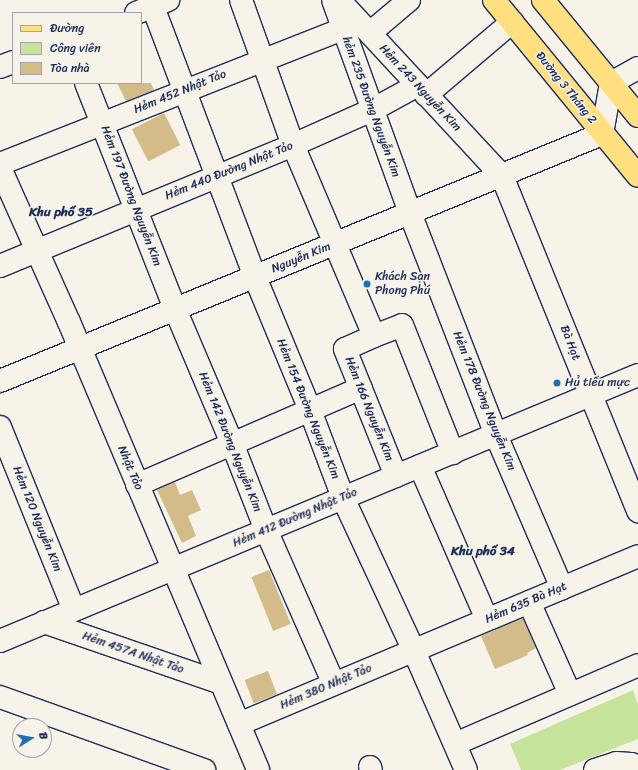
<!DOCTYPE html>
<html>
<head>
<meta charset="utf-8">
<style>
  body { margin:0 }
  #map { position:relative; width:638px; height:770px; overflow:hidden; background:#f7f3e8; font-family:Sriracha,sans-serif }
  div>[style] { position:absolute }
  [style*='--x'] { left:calc(var(--x)*1px); top:calc(var(--y)*1px); width:calc(var(--w)*1px); rotate:calc(var(--a)*1deg) }
  .green>* { inset:0; background:#c6e49c }
  .building>* { inset:0; background:#d3bb8a; transform-origin:0 0 }
  .roads { filter:drop-shadow(1px 0 #1b2f5e) drop-shadow(-1px 0 #1b2f5e) drop-shadow(0 1px #1b2f5e) drop-shadow(0 -1px #1b2f5e) }
  .minor>* { height:22px; margin:-11px; padding:0 11px; transform-origin:11px; border-radius:11px; background:#f7f3e8 }
  .major>* { height:22px; margin:-11px; padding:0 11px; transform-origin:11px; border-radius:11px; background:#ffdf80 }
  .dots>* { width:11px; height:11px; translate:-50% -50%; box-sizing:border-box; border:2px solid #f7f3e8; border-radius:50% }
  span { translate:-50% -50%; white-space:nowrap; text-align:center; line-height:1.15; -webkit-text-stroke:3px #f7f3e8; paint-order:stroke }
  .street-label { font-size:12px; color:#1b2f5e }
  .poi-label { font-size:12px; color:#1b2f5e }
  .left { translate:0 -50%; text-align:left }
  .neighbourhood-label { font-size:13px; color:#1b2f5e; font-weight:700 }
  .legend { position:absolute; left:12px; top:12px; width:130px; height:72px; box-sizing:border-box; background:#f7f3e8; border:1px solid #9fa5b1; margin:0; padding:5px 7px; list-style:none; font-size:12px; color:#1b2f5e }
  .legend li { display:flex; align-items:center; gap:8px; height:20px }
  .legend b { width:20px; border:1px solid #9fa5b1 }
  .north { position:absolute; left:12px; top:718px; width:40px; height:40px; box-sizing:border-box; background:#f7f3e8; border:1px solid #9fa5b1; border-radius:50%; rotate:79deg; font-size:11px; font-weight:700; line-height:16px; text-align:center; color:#1b2f5e }
  .north::after { content:''; display:block; margin:auto; width:14px; height:18px; background:#1f6fb2; clip-path:polygon(50% 0,100% 100%,50% 72%,0 100%) }
</style>
</head>
<body>
<div id="map">
  <div class="green">
    <i style="clip-path:polygon(633px 690px,638px 705px,638px 739px,560px 770px,521px 770px,510px 744px)"></i>
  </div>
  <div class="building">
    <i style="clip-path:polygon(117px 83px,151px 83px,154px 90px,126px 101px)"></i>
    <i style="left:164px;top:113px;width:36px;height:36px;rotate:63deg"></i>
    <i style="clip-path:polygon(175px 482px,180px 495px,192px 490px,201px 510px,188px 516px,196px 536px,182px 543px,157px 490px)"></i>
    <i style="left:269px;top:570px;width:58px;height:19px;rotate:68deg"></i>
    <i style="clip-path:polygon(523px 618px,536px 648px,527px 653px,528px 655px,495px 669px,481px 636px)"></i>
    <i style="left:268px;top:671px;width:25px;height:25px;rotate:69deg"></i>
  </div>
  <div class="roads">
    <div class="minor">
      <i style="--x:241;--y:0;--w:154;--a:70.3"></i>
      <i style="--x:293;--y:145;--w:207;--a:67"></i>
      <i style="--x:333;--y:0;--w:226;--a:70.1"></i>
      <i style="--x:410;--y:213;--w:238;--a:68.8"></i>
      <i style="--x:496;--y:435;--w:167;--a:66.7"></i>
      <i style="--x:339;--y:0;--w:240;--a:47.2"></i>
      <i style="--x:502;--y:176;--w:362;--a:67.9"></i>
      <i style="--x:153;--y:7;--w:289;--a:69.3"></i>
      <i style="--x:255;--y:277;--w:144;--a:67.5"></i>
      <i style="--x:310;--y:410;--w:94;--a:69.4"></i>
      <i style="--x:343;--y:498;--w:169;--a:65.1"></i>
      <i style="--x:414;--y:651;--w:130;--a:66.4"></i>
      <i style="--x:136;--y:13;--w:35;--a:-22"></i>
      <i style="--x:370;--y:33;--w:51;--a:-40.2"></i>
      <i style="--x:0;--y:67;--w:14;--a:-21"></i>
      <i style="--x:86;--y:83;--w:243;--a:68.5"></i>
      <i style="--x:175;--y:309;--w:146;--a:67"></i>
      <i style="--x:232;--y:443;--w:93;--a:68.7"></i>
      <i style="--x:266;--y:530;--w:168;--a:66.2"></i>
      <i style="--x:426;--y:95;--w:113;--a:-40.3"></i>
      <i style="--x:0;--y:164;--w:383;--a:-21.5"></i>
      <i style="--x:0;--y:168;--w:169;--a:65.9"></i>
      <i style="--x:69;--y:322;--w:486;--a:67.1"></i>
      <i style="--x:0;--y:266;--w:317;--a:-22.4"></i>
      <i style="--x:293;--y:145;--w:86;--a:-23.9"></i>
      <i style="--x:372;--y:110;--w:52;--a:-28.5"></i>
      <i style="--x:0;--y:381;--w:651;--a:-22.31"></i>
      <i style="--x:602;--y:134;--w:52;--a:-80"></i>
      <i style="--x:611;--y:83;--w:31;--a:-29"></i>
      <i style="--x:0;--y:427;--w:197;--a:68"></i>
      <i style="--x:420;--y:466;--w:167;--a:66.4"></i>
      <i style="--x:396;--y:476;--w:137;--a:-111.9"></i>
      <i style="--x:345;--y:349;--w:32;--a:-24"></i>
      <i style="--x:374;--y:336;--w:30;--a:-21"></i>
      <i style="--x:402;--y:325;--w:138;--a:68.3"></i>
      <i style="--x:137;--y:485;--w:244;--a:-23.4"></i>
      <i style="--x:529;--y:602;--w:101;--a:66"></i>
      <i style="--x:44;--y:622;--w:187;--a:19"></i>
      <i style="--x:0;--y:641;--w:691;--a:-22.63"></i>
      <i style="--x:0;--y:697;--w:217;--a:19.7"></i>
      <i style="--x:239;--y:724;--w:433;--a:-22.8"></i>
      <i style="--x:455;--y:744;--w:199;--a:-23.3"></i>
      <i style="--x:370;--y:767;--w:3;--a:72"></i>
      <i style="--x:595;--y:770;--w:22;--a:-18"></i>
      <i style="--x:616;--y:763;--w:15;--a:4"></i>
      <i style="--x:631;--y:764;--w:8;--a:23"></i>
    </div>
    <div class="major">
      <i style="--x:494;--y:0;--w:227;--a:50.7"></i>
      <i style="--x:543;--y:0;--w:150;--a:50.7"></i>
    </div>
  </div>
  <div class="dots">
    <i style="left:367px;top:284px;background:#1f6fb2"></i>
    <i style="left:557px;top:383px;background:#1f6fb2"></i>
  </div>
  <div class="street-label">
    <span style="left:420px;top:88px;rotate:47deg">Hẻm 243 Nguyễn Kim</span>
    <span style="left:566px;top:88px;rotate:51deg">Đường 3 Tháng 2</span>
    <span style="left:180px;top:92px;rotate:-22deg">Hẻm 452 Nhật Tảo</span>
    <span style="left:371px;top:107px;rotate:70deg">hẻm 235 Đường Nguyễn Kim</span>
    <span style="left:229px;top:171px;rotate:-22deg">Hẻm 440 Đường Nhật Tảo</span>
    <span style="left:131px;top:196px;rotate:69deg">Hẻm 197 Đường Nguyễn Kim</span>
    <span style="left:301px;top:258px;rotate:-22deg">Nguyễn Kim</span>
    <span style="left:570px;top:343px;rotate:69deg">Bà Hạt</span>
    <span style="left:484px;top:401px;rotate:68deg">Hẻm 178 Đường Nguyễn Kim</span>
    <span style="left:308px;top:409px;rotate:68deg">Hẻm 154 Đường Nguyễn Kim</span>
    <span style="left:369px;top:409px;rotate:68deg">Hẻm 166 Nguyễn Kim</span>
    <span style="left:230px;top:442px;rotate:68deg">Hẻm 142 Đường Nguyễn Kim</span>
    <span style="left:130px;top:468px;rotate:67deg">Nhật Tảo</span>
    <span style="left:295px;top:518px;rotate:-23deg">Hẻm 412 Đường Nhật Tảo</span>
    <span style="left:37px;top:519px;rotate:68deg">Hẻm 120 Nguyễn Kim</span>
    <span style="left:526px;top:603px;rotate:-23deg">Hẻm 635 Bà Hạt</span>
    <span style="left:133px;top:653px;rotate:19deg">Hẻm 457A Nhật Tảo</span>
    <span style="left:326px;top:687px;rotate:-23deg">Hẻm 380 Nhật Tảo</span>
  </div>
  <div class="poi-label">
    <span class="left" style="left:375px;top:284px">Khách Sạn<br>Phong Phú</span>
    <span class="left" style="left:565px;top:383px">Hủ tiếu mực</span>
  </div>
  <div class="neighbourhood-label">
    <span style="left:61px;top:212px">Khu phố 35</span>
    <span style="left:483px;top:551px">Khu phố 34</span>
  </div>
  <ul class="legend">
  <li><b style="height:5px;background:#ffdf80"></b>Đường</li>
  <li><b style="height:11px;background:#c6e49c"></b>Công viên</li>
  <li><b style="height:11px;background:#d3bb8a"></b>Tòa nhà</li>
  </ul>
  <div class="north">B</div>
</div>
</body>
</html>
